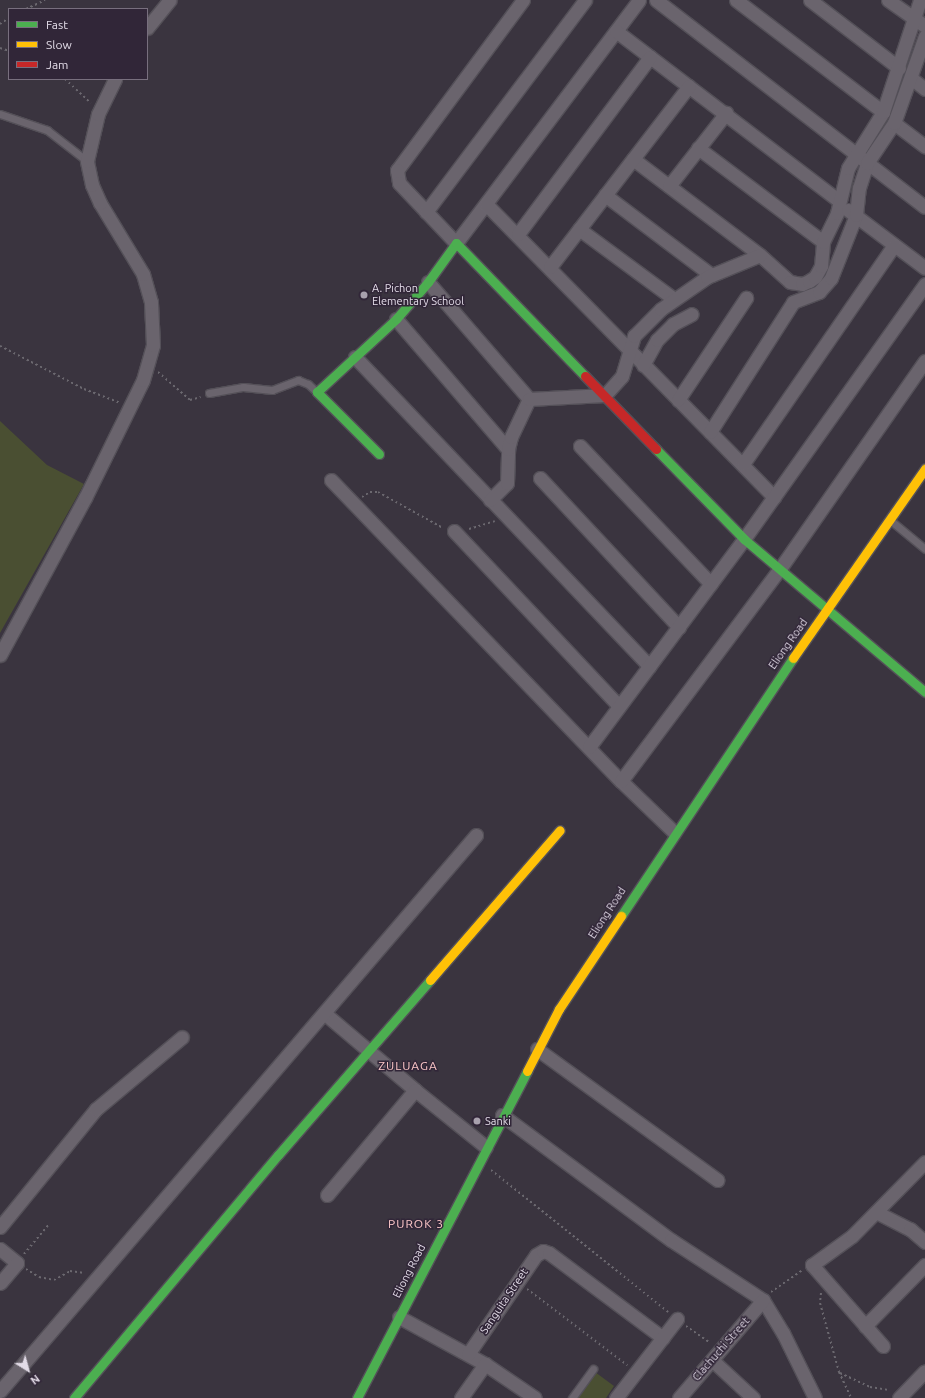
<!DOCTYPE html>
<html>
<head>
<meta charset="utf-8">
<style>
  body { margin:0 }
  #map { position:relative; width:925px; height:1398px; overflow:hidden; background:#3a343f; font-family:Ubuntu,sans-serif }
  div>[style] { position:absolute }
  [style*='--x'] { left:calc(var(--x)*1px); top:calc(var(--y)*1px); width:calc(var(--w)*1px); rotate:calc(var(--a)*1deg) }
  .green>* { inset:0; background:#4a4f32 }
  .path>* { height:2px; margin-top:-1px; transform-origin:0; background:repeating-linear-gradient(90deg,#6b686f 0 2px,transparent 0 5px) }
  .roads { filter:drop-shadow(1px 0 #545058) drop-shadow(-1px 0 #545058) drop-shadow(0 1px #545058) drop-shadow(0 -1px #545058) }
  .lane>* { height:7px; margin:-3.5px; padding:0 3.5px; transform-origin:3.5px; border-radius:3.5px; background:#6a646d }
  .street>* { height:13px; margin:-6.5px; padding:0 6.5px; transform-origin:6.5px; border-radius:6.5px; background:#6a646d }
  .fast>* { height:9px; margin:-4.5px; padding:0 4.5px; transform-origin:4.5px; border-radius:4.5px; background:#4caf50 }
  .slow>* { height:9px; margin:-4.5px; padding:0 4.5px; transform-origin:4.5px; border-radius:4.5px; background:#ffc107 }
  .jam>* { height:9px; margin:-4.5px; padding:0 4.5px; transform-origin:4.5px; border-radius:4.5px; background:#c62828 }
  .dots>* { width:11px; height:11px; translate:-50% -50%; box-sizing:border-box; border:2px solid #312638; border-radius:50% }
  span { translate:-50% -50%; white-space:nowrap; text-align:center; line-height:1.15; -webkit-text-stroke:3px #312638; paint-order:stroke }
  .poi-label { font-size:11px; color:#e3dce8 }
  .left { translate:0 -50%; text-align:left }
  .street-label { font-size:11px; color:#e3dce8 }
  .neighbourhood-label { font-size:12px; color:#fdc8c8; letter-spacing:1px }
  .legend { position:absolute; left:8px; top:8px; width:140px; height:72px; box-sizing:border-box; background:#312638; border:1px solid #786f7e; margin:0; padding:5px 7px; list-style:none; font-size:12px; color:#e3dce8 }
  .legend li { display:flex; align-items:center; gap:8px; height:20px }
  .legend b { width:20px; border:1px solid #786f7e }
  .north { position:absolute; left:8px; top:1350px; width:40px; height:40px; -webkit-text-stroke:3px #312638; paint-order:stroke; rotate:143deg; font-size:11px; font-weight:700; line-height:16px; text-align:center; color:#e3dce8 }
  .north::after { content:''; display:block; margin:auto; width:14px; height:18px; background:#e3dce8; clip-path:polygon(50% 0,100% 100%,50% 72%,0 100%) }
</style>
</head>
<body>
<div id="map">
  <div class="green">
    <i style="clip-path:polygon(0 421px,47px 465px,84px 484px,0 633px)"></i>
    <i style="clip-path:polygon(595px 1372px,614px 1386px,606px 1398px,577px 1398px)"></i>
  </div>
  <div class="path">
    <i style="--x:26;--y:9;--w:21;--a:-25"></i>
    <i style="--x:0;--y:24;--w:11;--a:-34"></i>
    <i style="--x:0;--y:48;--w:9;--a:18"></i>
    <i style="--x:65;--y:79;--w:35;--a:43"></i>
    <i style="--x:0;--y:346;--w:94;--a:27.1"></i>
    <i style="--x:84;--y:389;--w:39;--a:21"></i>
    <i style="--x:158;--y:372;--w:43;--a:41.2"></i>
    <i style="--x:190;--y:400;--w:11;--a:-15"></i>
    <i style="--x:362;--y:497;--w:9;--a:-32"></i>
    <i style="--x:370;--y:492;--w:8;--a:0"></i>
    <i style="--x:378;--y:492;--w:74;--a:29"></i>
    <i style="--x:469;--y:529;--w:27;--a:-17"></i>
    <i style="--x:491;--y:1170;--w:227;--a:38.7"></i>
    <i style="--x:24;--y:1254;--w:38;--a:-50"></i>
    <i style="--x:26;--y:1269;--w:15;--a:32"></i>
    <i style="--x:39;--y:1277;--w:15;--a:11"></i>
    <i style="--x:54;--y:1280;--w:18;--a:-29"></i>
    <i style="--x:70;--y:1271;--w:15;--a:8"></i>
    <i style="--x:527;--y:1289;--w:126;--a:37.2"></i>
    <i style="--x:771;--y:1292;--w:38;--a:-35"></i>
    <i style="--x:821;--y:1293;--w:10;--a:96"></i>
    <i style="--x:820;--y:1303;--w:72;--a:74.6"></i>
    <i style="--x:839;--y:1372;--w:29;--a:65"></i>
    <i style="--x:686;--y:1326;--w:29;--a:35"></i>
    <i style="--x:840;--y:1373;--w:33;--a:25"></i>
    <i style="--x:870;--y:1387;--w:20;--a:9"></i>
  </div>
  <div class="roads">
    <div class="lane">
      <i style="--x:0;--y:114;--w:50;--a:18.8"></i>
      <i style="--x:47;--y:130;--w:51;--a:37.8"></i>
      <i style="--x:209;--y:393;--w:35;--a:-10"></i>
      <i style="--x:243;--y:387;--w:29;--a:6"></i>
      <i style="--x:272;--y:390;--w:28;--a:-21"></i>
      <i style="--x:298;--y:380;--w:11;--a:22"></i>
      <i style="--x:308;--y:384;--w:12;--a:42"></i>
      <i style="--x:890;--y:520;--w:45;--a:39.6"></i>
      <i style="--x:572;--y:1398;--w:36;--a:-54"></i>
    </div>
    <div class="street">
      <i style="--x:523;--y:0;--w:212;--a:126.5"></i>
      <i style="--x:397;--y:170;--w:13;--a:81"></i>
      <i style="--x:399;--y:183;--w:83;--a:46.5"></i>
      <i style="--x:456;--y:243;--w:304;--a:-53"></i>
      <i style="--x:656;--y:0;--w:339;--a:37.6"></i>
      <i style="--x:736;--y:0;--w:185;--a:37.3"></i>
      <i style="--x:810;--y:0;--w:112;--a:37.4"></i>
      <i style="--x:888;--y:0;--w:45;--a:35.1"></i>
      <i style="--x:147;--y:28;--w:36;--a:-51"></i>
      <i style="--x:616;--y:31;--w:280;--a:37.3"></i>
      <i style="--x:911;--y:78;--w:18;--a:38"></i>
      <i style="--x:894;--y:123;--w:39;--a:37"></i>
      <i style="--x:698;--y:148;--w:156;--a:36.9"></i>
      <i style="--x:633;--y:159;--w:159;--a:37.1"></i>
      <i style="--x:760;--y:255;--w:40;--a:42"></i>
      <i style="--x:790;--y:282;--w:12;--a:9"></i>
      <i style="--x:802;--y:284;--w:8;--a:-23"></i>
      <i style="--x:809;--y:281;--w:7;--a:-34"></i>
      <i style="--x:815;--y:277;--w:13;--a:-61"></i>
      <i style="--x:821;--y:266;--w:24;--a:-85"></i>
      <i style="--x:823;--y:242;--w:32;--a:-64"></i>
      <i style="--x:837;--y:213;--w:46;--a:-76.3"></i>
      <i style="--x:848;--y:168;--w:66;--a:-58"></i>
      <i style="--x:883;--y:112;--w:118;--a:-71.7"></i>
      <i style="--x:669;--y:186;--w:93;--a:-52"></i>
      <i style="--x:605;--y:195;--w:133;--a:37"></i>
      <i style="--x:486;--y:204;--w:411;--a:45.5"></i>
      <i style="--x:848;--y:210;--w:96;--a:37"></i>
      <i style="--x:426;--y:212;--w:265;--a:-53.1"></i>
      <i style="--x:579;--y:229;--w:118;--a:36.4"></i>
      <i style="--x:518;--y:234;--w:221;--a:-53.3"></i>
      <i style="--x:550;--y:267;--w:228;--a:-52.5"></i>
      <i style="--x:428;--y:282;--w:155;--a:49.2"></i>
      <i style="--x:396;--y:319;--w:172;--a:49.3"></i>
      <i style="--x:355;--y:357;--w:427;--a:46.4"></i>
      <i style="--x:643;--y:365;--w:29;--a:-61"></i>
      <i style="--x:657;--y:340;--w:23;--a:-45"></i>
      <i style="--x:673;--y:324;--w:21;--a:-28"></i>
      <i style="--x:678;--y:400;--w:123;--a:-56.3"></i>
      <i style="--x:710;--y:432;--w:154;--a:-57.4"></i>
      <i style="--x:793;--y:302;--w:28;--a:-21"></i>
      <i style="--x:819;--y:292;--w:18;--a:-49"></i>
      <i style="--x:831;--y:278;--w:68;--a:-68.4"></i>
      <i style="--x:856;--y:215;--w:27;--a:-84"></i>
      <i style="--x:859;--y:188;--w:26;--a:-72"></i>
      <i style="--x:867;--y:163;--w:48;--a:-56"></i>
      <i style="--x:894;--y:123;--w:92;--a:-70.4"></i>
      <i style="--x:580;--y:446;--w:190;--a:46.5"></i>
      <i style="--x:743;--y:464;--w:266;--a:-55.4"></i>
      <i style="--x:540;--y:478;--w:204;--a:47"></i>
      <i style="--x:331;--y:480;--w:418;--a:46.1"></i>
      <i style="--x:621;--y:781;--w:74;--a:43.9"></i>
      <i style="--x:490;--y:500;--w:24;--a:-45"></i>
      <i style="--x:507;--y:483;--w:34;--a:-88"></i>
      <i style="--x:508;--y:449;--w:12;--a:-76"></i>
      <i style="--x:511;--y:437;--w:42;--a:-64.7"></i>
      <i style="--x:529;--y:399;--w:76;--a:-3"></i>
      <i style="--x:605;--y:395;--w:25;--a:-48"></i>
      <i style="--x:622;--y:376;--w:42;--a:-73.3"></i>
      <i style="--x:634;--y:336;--w:38;--a:-45"></i>
      <i style="--x:661;--y:309;--w:56;--a:-34.8"></i>
      <i style="--x:707;--y:277;--w:57;--a:-22.5"></i>
      <i style="--x:454;--y:531;--w:241;--a:46.7"></i>
      <i style="--x:0;--y:655;--w:179;--a:-61.6"></i>
      <i style="--x:85;--y:498;--w:131;--a:-63.8"></i>
      <i style="--x:143;--y:380;--w:36;--a:-74"></i>
      <i style="--x:153;--y:345;--w:43;--a:-92.7"></i>
      <i style="--x:151;--y:302;--w:29;--a:-106"></i>
      <i style="--x:143;--y:274;--w:83;--a:-121.2"></i>
      <i style="--x:100;--y:203;--w:20;--a:-114"></i>
      <i style="--x:92;--y:185;--w:25;--a:-102"></i>
      <i style="--x:87;--y:161;--w:48;--a:-76.8"></i>
      <i style="--x:98;--y:114;--w:39;--a:-64"></i>
      <i style="--x:589;--y:747;--w:259;--a:-53.3"></i>
      <i style="--x:744;--y:539;--w:313;--a:-54.6"></i>
      <i style="--x:621;--y:781;--w:264;--a:-53.2"></i>
      <i style="--x:779;--y:570;--w:255;--a:-55.1"></i>
      <i style="--x:324;--y:1013;--w:119;--a:40.2"></i>
      <i style="--x:415;--y:1090;--w:91;--a:38.8"></i>
      <i style="--x:537;--y:1049;--w:223;--a:36"></i>
      <i style="--x:502;--y:1115;--w:210;--a:36.5"></i>
      <i style="--x:671;--y:1240;--w:110;--a:33.1"></i>
      <i style="--x:763;--y:1300;--w:39;--a:59"></i>
      <i style="--x:783;--y:1333;--w:72;--a:63.8"></i>
      <i style="--x:327;--y:1195;--w:137;--a:-50"></i>
      <i style="--x:878;--y:1213;--w:36;--a:27"></i>
      <i style="--x:910;--y:1229;--w:20;--a:41"></i>
      <i style="--x:0;--y:1227;--w:152;--a:-50.9"></i>
      <i style="--x:96;--y:1109;--w:112;--a:-39.9"></i>
      <i style="--x:0;--y:1249;--w:22;--a:39"></i>
      <i style="--x:17;--y:1263;--w:26;--a:130"></i>
      <i style="--x:399;--y:1317;--w:98;--a:28.7"></i>
      <i style="--x:485;--y:1364;--w:60;--a:34.2"></i>
      <i style="--x:865;--y:1326;--w:86;--a:-45.5"></i>
      <i style="--x:883;--y:1346;--w:108;--a:-131.2"></i>
      <i style="--x:812;--y:1265;--w:49;--a:-35.9"></i>
      <i style="--x:852;--y:1236;--w:104;--a:-45.4"></i>
      <i style="--x:468;--y:1354;--w:120;--a:-55.5"></i>
      <i style="--x:536;--y:1255;--w:8;--a:-30"></i>
      <i style="--x:543;--y:1251;--w:6;--a:18"></i>
      <i style="--x:549;--y:1253;--w:142;--a:36.7"></i>
      <i style="--x:712;--y:1360;--w:56;--a:42.8"></i>
      <i style="--x:0;--y:1391;--w:732;--a:-49.43"></i>
      <i style="--x:461;--y:1398;--w:42;--a:-54.8"></i>
      <i style="--x:616;--y:1398;--w:100;--a:-52.3"></i>
      <i style="--x:679;--y:1398;--w:129;--a:-49.4"></i>
      <i style="--x:899;--y:1398;--w:37;--a:-46"></i>
    </div>
    <div class="fast">
      <i style="--x:656;--y:449;--w:126;--a:45.6"></i>
      <i style="--x:744;--y:539;--w:237;--a:40.2"></i>
      <i style="--x:379;--y:454;--w:88;--a:-135"></i>
      <i style="--x:317;--y:392;--w:108;--a:-42.7"></i>
      <i style="--x:396;--y:319;--w:49;--a:-49.1"></i>
      <i style="--x:428;--y:282;--w:48;--a:-54.3"></i>
      <i style="--x:456;--y:243;--w:185;--a:45.9"></i>
      <i style="--x:621;--y:916;--w:310;--a:-56.3"></i>
      <i style="--x:74;--y:1398;--w:317;--a:-50"></i>
      <i style="--x:278;--y:1155;--w:232;--a:-49"></i>
      <i style="--x:357;--y:1398;--w:369;--a:-62.5"></i>
    </div>
    <div class="slow">
      <i style="--x:793;--y:658;--w:231;--a:-55.1"></i>
      <i style="--x:430;--y:980;--w:198;--a:-49.1"></i>
      <i style="--x:527;--y:1071;--w:70;--a:-62.7"></i>
      <i style="--x:559;--y:1009;--w:112;--a:-56.3"></i>
    </div>
    <div class="jam">
      <i style="--x:585;--y:376;--w:102;--a:45.8"></i>
    </div>
  </div>
  <div class="dots">
    <i style="left:364px;top:295px;background:#a8a1ad"></i>
    <i style="left:477px;top:1121px;background:#a8a1ad"></i>
  </div>
  <div class="poi-label">
    <span class="left" style="left:372px;top:295px">A. Pichon<br>Elementary School</span>
    <span class="left" style="left:485px;top:1121px">Sanki</span>
  </div>
  <div class="street-label">
    <span style="left:788px;top:644px;rotate:-55deg">Eliong Road</span>
    <span style="left:607px;top:913px;rotate:-57deg">Eliong Road</span>
    <span style="left:409px;top:1271px;rotate:-63deg">Eliong Road</span>
    <span style="left:504px;top:1301px;rotate:-56deg">Sanguita Street</span>
    <span style="left:721px;top:1349px;rotate:-49deg">Clachuchi Street</span>
  </div>
  <div class="neighbourhood-label">
    <span style="left:408px;top:1066px">ZULUAGA</span>
    <span style="left:416px;top:1224px">PUROK 3</span>
  </div>
  <ul class="legend">
  <li><b style="height:5px;background:#4caf50"></b>Fast</li>
  <li><b style="height:5px;background:#ffc107"></b>Slow</li>
  <li><b style="height:5px;background:#c62828"></b>Jam</li>
  </ul>
  <div class="north">N</div>
</div>
</body>
</html>
